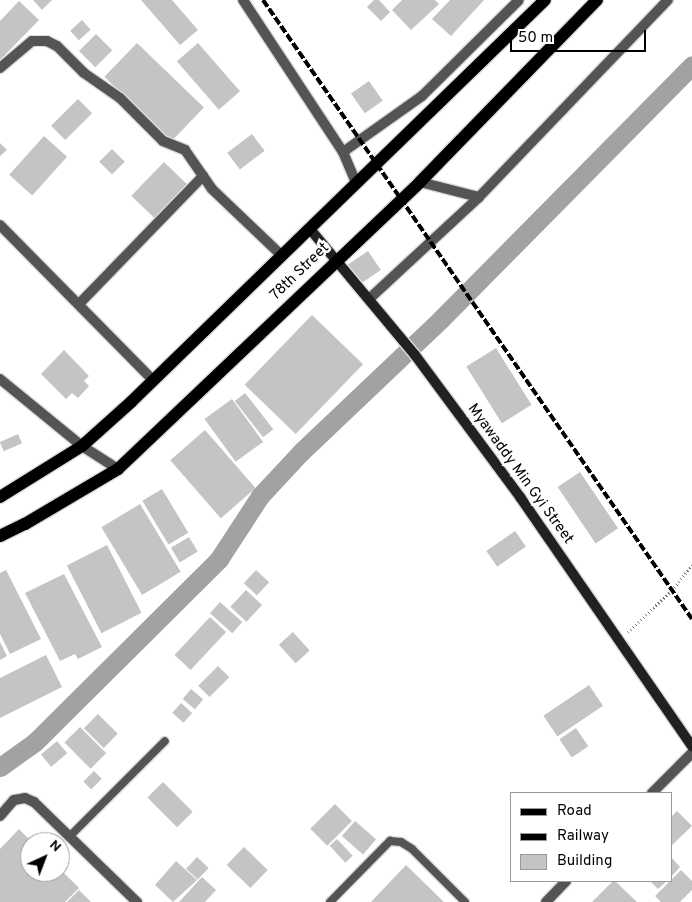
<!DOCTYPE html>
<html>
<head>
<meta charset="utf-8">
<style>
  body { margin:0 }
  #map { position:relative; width:692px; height:902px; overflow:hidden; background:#fff; font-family:Overpass,sans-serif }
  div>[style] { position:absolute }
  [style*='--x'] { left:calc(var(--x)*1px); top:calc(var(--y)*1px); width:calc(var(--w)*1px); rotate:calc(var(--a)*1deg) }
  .canal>* { height:19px; margin:-9.5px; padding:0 9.5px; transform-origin:9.5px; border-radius:9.5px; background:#a2a2a2 }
  .building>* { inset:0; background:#c4c4c4; transform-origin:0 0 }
  .path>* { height:3px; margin-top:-1.5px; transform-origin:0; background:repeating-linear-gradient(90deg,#767676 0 1px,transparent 0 3.5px) }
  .roads { filter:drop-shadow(1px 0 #dbdbdb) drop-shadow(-1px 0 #dbdbdb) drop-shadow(0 1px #dbdbdb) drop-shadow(0 -1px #dbdbdb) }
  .lane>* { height:8px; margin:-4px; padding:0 4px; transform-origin:4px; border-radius:4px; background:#545454 }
  .street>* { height:10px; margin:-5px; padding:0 5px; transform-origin:5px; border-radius:5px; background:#545454 }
  .secondary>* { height:10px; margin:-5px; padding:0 5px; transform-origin:5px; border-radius:5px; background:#212121 }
  .primary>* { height:12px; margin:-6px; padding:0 6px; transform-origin:6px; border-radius:6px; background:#000 }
  .rail>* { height:4px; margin-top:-2px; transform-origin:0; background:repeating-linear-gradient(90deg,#000 0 8px,transparent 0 10.5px) }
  span { translate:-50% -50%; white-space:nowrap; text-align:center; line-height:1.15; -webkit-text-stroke:5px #fff; paint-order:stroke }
  .street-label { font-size:15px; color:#000 }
  .legend { position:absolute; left:510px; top:792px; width:162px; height:90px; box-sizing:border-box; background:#fff; border:1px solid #999; margin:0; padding:6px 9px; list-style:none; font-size:15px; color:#000 }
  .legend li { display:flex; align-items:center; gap:10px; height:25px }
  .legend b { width:25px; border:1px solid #999 }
  .north { position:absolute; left:20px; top:832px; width:50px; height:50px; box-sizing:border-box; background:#fff; border:1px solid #999; border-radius:50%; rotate:43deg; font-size:14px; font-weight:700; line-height:20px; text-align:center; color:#000 }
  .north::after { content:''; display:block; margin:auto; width:18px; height:22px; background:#000; clip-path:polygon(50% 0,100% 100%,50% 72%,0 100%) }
  .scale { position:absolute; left:510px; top:30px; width:136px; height:22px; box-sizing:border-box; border:2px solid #000; border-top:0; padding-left:6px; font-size:15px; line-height:18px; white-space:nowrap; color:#000; -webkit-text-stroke:4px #fff; paint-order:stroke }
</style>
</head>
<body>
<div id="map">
  <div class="canal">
    <i style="--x:0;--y:767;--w:43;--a:-35.5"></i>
    <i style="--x:35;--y:742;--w:260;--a:-44.8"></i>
    <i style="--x:219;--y:559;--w:75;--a:-56.9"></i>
    <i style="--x:260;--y:496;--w:60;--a:-47"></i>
    <i style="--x:301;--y:452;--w:193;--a:-43.5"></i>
    <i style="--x:441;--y:319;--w:357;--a:-45.3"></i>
  </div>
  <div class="building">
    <i style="clip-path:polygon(33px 0,52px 0,42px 10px)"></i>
    <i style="clip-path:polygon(141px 0,172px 0,198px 30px,180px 45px)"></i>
    <i style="clip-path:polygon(374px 0,379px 0,390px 12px,381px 21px,367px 7px)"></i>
    <i style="clip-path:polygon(402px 0,435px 0,439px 4px,411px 30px,392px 10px)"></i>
    <i style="clip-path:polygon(450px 0,484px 0,451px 36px,432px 19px)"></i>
    <i style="clip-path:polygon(19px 1px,39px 20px,0 60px,0 21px)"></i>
    <i style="left:82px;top:20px;width:13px;height:16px;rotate:48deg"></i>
    <i style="left:96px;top:34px;width:23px;height:24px;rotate:45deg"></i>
    <i style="left:137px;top:43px;width:93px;height:47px;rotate:44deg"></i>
    <i style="left:198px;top:43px;width:64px;height:28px;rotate:49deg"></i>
    <i style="left:369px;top:81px;width:24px;height:22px;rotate:55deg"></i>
    <i style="left:78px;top:99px;width:20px;height:38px;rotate:45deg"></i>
    <i style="left:252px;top:134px;width:21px;height:31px;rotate:53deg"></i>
    <i style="left:44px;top:136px;width:31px;height:52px;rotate:42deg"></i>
    <i style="clip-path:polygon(0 143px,7px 150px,0 156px)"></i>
    <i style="left:112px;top:149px;width:18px;height:18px;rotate:45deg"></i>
    <i style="left:164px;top:162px;width:32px;height:47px;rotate:44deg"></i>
    <i style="left:368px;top:251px;width:23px;height:24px;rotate:56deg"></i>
    <i style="left:312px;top:315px;width:71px;height:97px;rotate:44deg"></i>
    <i style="left:496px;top:348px;width:67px;height:35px;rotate:58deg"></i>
    <i style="clip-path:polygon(64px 350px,89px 376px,84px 381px,89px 386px,78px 398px,72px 393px,66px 399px,41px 374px)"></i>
    <i style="left:245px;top:393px;width:46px;height:13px;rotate:52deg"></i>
    <i style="left:232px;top:399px;width:53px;height:34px;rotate:54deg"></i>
    <i style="left:205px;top:430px;width:77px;height:46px;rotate:49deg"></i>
    <i style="left:18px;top:434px;width:10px;height:20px;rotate:66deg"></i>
    <i style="left:580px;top:472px;width:68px;height:27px;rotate:56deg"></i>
    <i style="left:162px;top:489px;width:51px;height:23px;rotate:59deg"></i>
    <i style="left:140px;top:504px;width:79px;height:45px;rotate:59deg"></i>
    <i style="left:515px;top:531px;width:19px;height:35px;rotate:55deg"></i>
    <i style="left:189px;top:537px;width:17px;height:21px;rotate:59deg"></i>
    <i style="left:107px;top:545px;width:76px;height:45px;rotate:63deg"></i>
    <i style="clip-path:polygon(6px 570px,41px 639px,10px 654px,0 634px,0 573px)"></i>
    <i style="left:256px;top:570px;width:18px;height:18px;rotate:43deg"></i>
    <i style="clip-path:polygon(64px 574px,102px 647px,78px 659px,75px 654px,60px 661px,25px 593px)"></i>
    <i style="left:246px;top:590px;width:22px;height:23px;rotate:43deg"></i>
    <i style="left:220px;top:602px;width:30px;height:15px;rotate:42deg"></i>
    <i style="left:210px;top:617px;width:22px;height:52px;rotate:43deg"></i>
    <i style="left:293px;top:632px;width:25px;height:19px;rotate:48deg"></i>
    <i style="clip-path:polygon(0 642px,7px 656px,0 660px)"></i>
    <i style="clip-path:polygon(46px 655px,62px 687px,0 718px,0 678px)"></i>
    <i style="left:218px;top:666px;width:16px;height:28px;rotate:45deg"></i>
    <i style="left:589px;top:685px;width:25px;height:55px;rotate:56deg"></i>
    <i style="left:191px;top:689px;width:16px;height:13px;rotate:40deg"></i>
    <i style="left:181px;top:703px;width:15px;height:13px;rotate:42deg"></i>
    <i style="left:98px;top:714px;width:28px;height:20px;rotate:45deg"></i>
    <i style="left:80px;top:727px;width:37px;height:22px;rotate:45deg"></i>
    <i style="left:576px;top:728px;width:22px;height:20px;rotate:56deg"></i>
    <i style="left:57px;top:741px;width:16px;height:21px;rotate:50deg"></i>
    <i style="left:94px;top:771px;width:11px;height:15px;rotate:45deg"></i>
    <i style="left:163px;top:782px;width:42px;height:22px;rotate:45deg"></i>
    <i style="left:335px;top:804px;width:24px;height:35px;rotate:45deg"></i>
    <i style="clip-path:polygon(677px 811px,692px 826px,671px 846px,671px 817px)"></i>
    <i style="left:355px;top:821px;width:28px;height:20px;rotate:41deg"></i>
    <i style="clip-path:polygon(19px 829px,32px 842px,30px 872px,60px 872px,60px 869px,79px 888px,65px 902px,0 902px,0 849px)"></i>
    <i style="left:337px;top:839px;width:23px;height:10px;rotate:47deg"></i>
    <i style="left:244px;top:847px;width:33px;height:25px;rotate:44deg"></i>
    <i style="left:197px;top:857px;width:16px;height:16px;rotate:43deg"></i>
    <i style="clip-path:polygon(671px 857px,680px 867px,671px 877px)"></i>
    <i style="clip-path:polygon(176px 861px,197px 880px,173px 902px,155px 885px)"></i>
    <i style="clip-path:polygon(406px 865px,444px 902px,371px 902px)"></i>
    <i style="clip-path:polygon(681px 870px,692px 881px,692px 890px,680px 902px,661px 902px,655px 896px)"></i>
    <i style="clip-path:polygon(202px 877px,216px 890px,205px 902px,179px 902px)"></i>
    <i style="clip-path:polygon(613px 881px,615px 881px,637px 902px,592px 902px)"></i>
    <i style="clip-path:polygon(650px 881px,667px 881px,658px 889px)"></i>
    <i style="clip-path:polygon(79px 890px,91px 902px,67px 902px)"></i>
  </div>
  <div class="path">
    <i style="--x:628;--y:632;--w:61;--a:-43.7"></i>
    <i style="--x:672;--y:590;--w:32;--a:-51"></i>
  </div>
  <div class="roads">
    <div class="lane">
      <i style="--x:70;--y:836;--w:134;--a:-45"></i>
      <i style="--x:330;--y:902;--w:86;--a:-45.5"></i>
      <i style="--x:390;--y:841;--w:11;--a:5"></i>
      <i style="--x:401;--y:842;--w:13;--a:32"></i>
      <i style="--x:412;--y:849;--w:75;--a:45"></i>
    </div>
    <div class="street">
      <i style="--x:243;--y:0;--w:182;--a:56.7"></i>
      <i style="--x:343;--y:152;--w:34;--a:67"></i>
      <i style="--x:0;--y:68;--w:42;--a:-40.2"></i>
      <i style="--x:32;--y:41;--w:15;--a:0"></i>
      <i style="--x:47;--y:41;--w:11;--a:27"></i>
      <i style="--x:57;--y:46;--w:38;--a:45"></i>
      <i style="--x:84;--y:73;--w:44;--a:34.8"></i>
      <i style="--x:120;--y:98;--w:61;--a:45"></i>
      <i style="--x:163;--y:141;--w:24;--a:22"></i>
      <i style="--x:185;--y:150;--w:47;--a:55.3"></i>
      <i style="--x:212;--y:189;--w:97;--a:43.7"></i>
      <i style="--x:343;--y:152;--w:97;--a:-35.3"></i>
      <i style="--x:422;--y:96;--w:136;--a:-44.7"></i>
      <i style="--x:420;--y:182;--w:61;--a:14.3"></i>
      <i style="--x:0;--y:225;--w:218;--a:45.4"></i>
      <i style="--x:369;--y:299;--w:150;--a:-42.8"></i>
      <i style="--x:479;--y:197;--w:273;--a:-46.2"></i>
      <i style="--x:80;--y:303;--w:177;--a:-45.9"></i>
      <i style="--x:0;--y:379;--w:106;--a:39.3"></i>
      <i style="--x:82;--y:446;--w:43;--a:32.6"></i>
      <i style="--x:652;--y:793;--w:57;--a:-45"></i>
      <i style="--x:0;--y:816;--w:21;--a:-49"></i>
      <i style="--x:14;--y:800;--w:11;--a:-10"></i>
      <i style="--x:25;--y:798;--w:10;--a:24"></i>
      <i style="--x:34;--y:802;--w:144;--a:44.2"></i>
      <i style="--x:546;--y:902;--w:29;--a:-46"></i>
    </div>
    <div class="secondary">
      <i style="--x:310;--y:229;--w:164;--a:50.2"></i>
      <i style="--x:415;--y:355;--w:177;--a:53.5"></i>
      <i style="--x:520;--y:497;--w:303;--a:55.4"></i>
    </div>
    <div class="primary">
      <i style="--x:0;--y:497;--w:97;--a:-31.9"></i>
      <i style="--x:82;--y:446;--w:66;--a:-41.9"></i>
      <i style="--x:131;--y:402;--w:577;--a:-44.16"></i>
      <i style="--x:0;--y:536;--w:28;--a:-26"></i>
      <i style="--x:25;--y:524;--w:108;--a:-30.6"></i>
      <i style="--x:118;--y:469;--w:417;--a:-43.5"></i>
      <i style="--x:420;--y:182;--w:254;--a:-45.8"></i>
    </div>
  </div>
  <div class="rail">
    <i style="--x:263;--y:0;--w:753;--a:55.28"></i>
  </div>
  <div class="street-label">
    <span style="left:300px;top:272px;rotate:-44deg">78th Street</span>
    <span style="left:520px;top:474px;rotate:54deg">Myawaddy Min Gyi Street</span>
  </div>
  <ul class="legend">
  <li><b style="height:6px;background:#000"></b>Road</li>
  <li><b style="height:6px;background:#000"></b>Railway</li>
  <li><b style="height:14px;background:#c4c4c4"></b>Building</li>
  </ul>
  <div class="north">N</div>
  <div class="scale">50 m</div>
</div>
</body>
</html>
